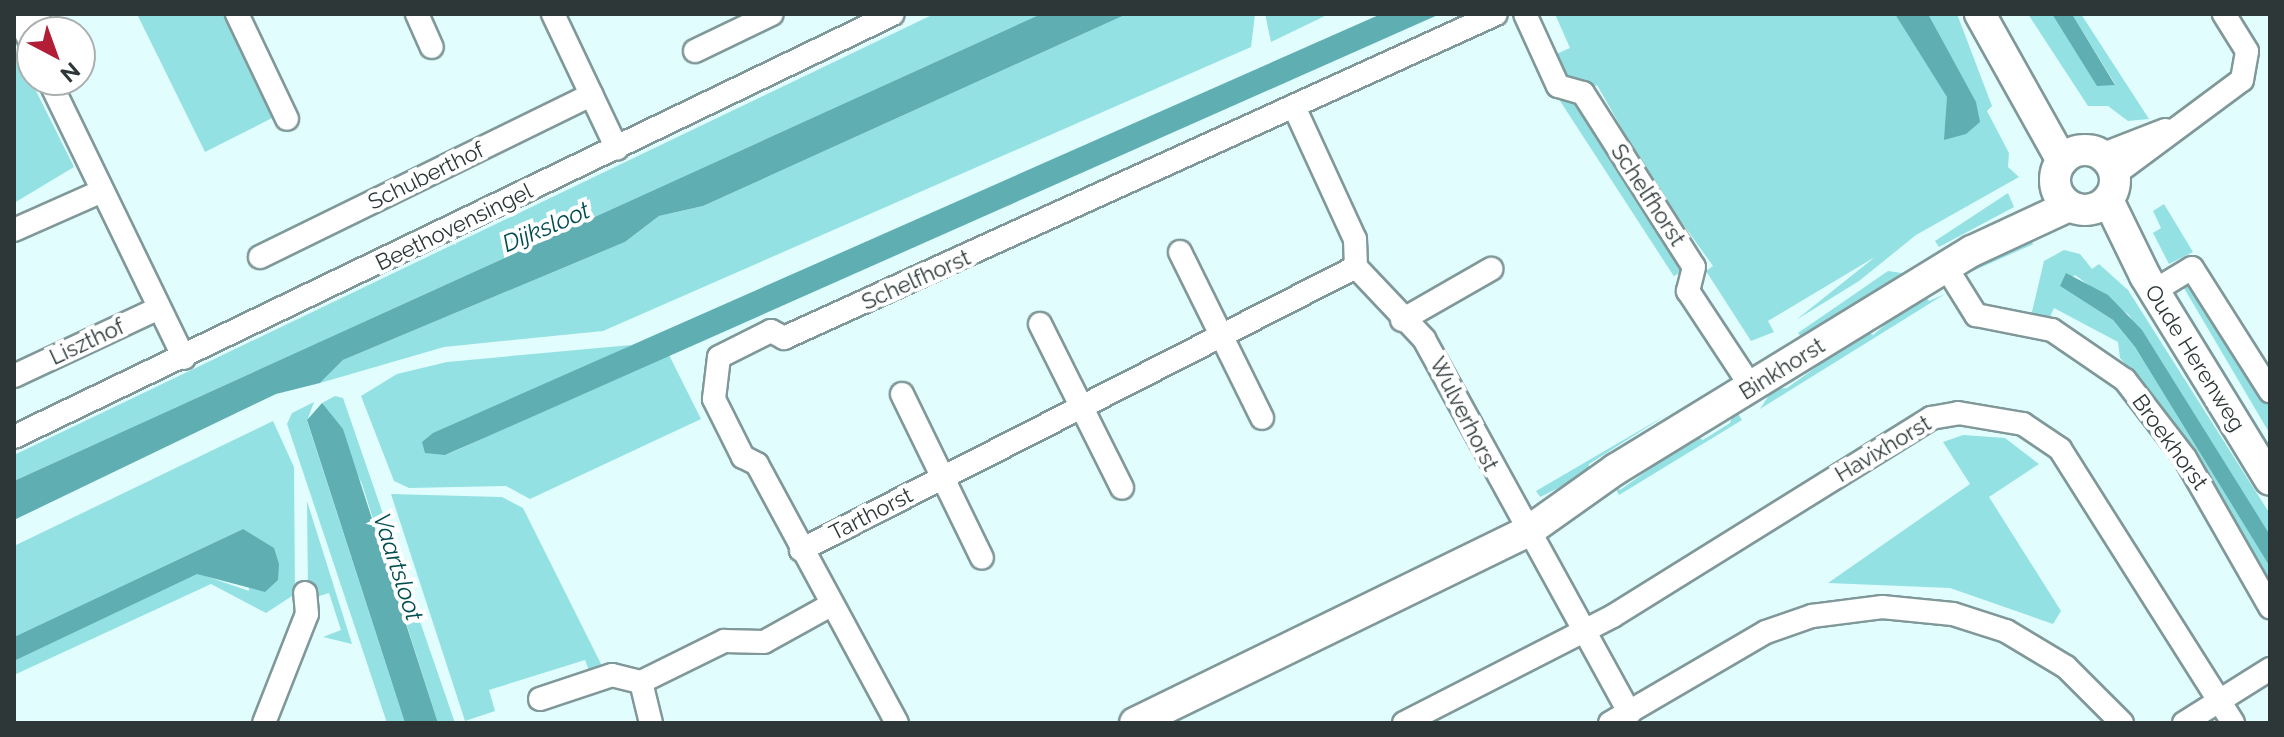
<!DOCTYPE html>
<html>
<head>
<meta charset="utf-8">
<style>
  body { margin:0 }
  #map { position:relative; width:2284px; height:737px; overflow:hidden; background:#e2fdfe; font-family:Raleway,sans-serif }
  div>[style] { position:absolute }
  [style*='--x'] { left:calc(var(--x)*1px); top:calc(var(--y)*1px); width:calc(var(--w)*1px); rotate:calc(var(--a)*1deg) }
  .green>* { inset:0; background:#94e1e4; transform-origin:0 0 }
  .water>* { inset:0; background:#5fafb2 }
  .roads { filter:drop-shadow(2px 0 #809899) drop-shadow(-2px 0 #809899) drop-shadow(0 2px #809899) drop-shadow(0 -2px #809899) }
  .street>* { height:22px; margin:-11px; padding:0 11px; transform-origin:11px; border-radius:11px; background:#fff }
  .secondary>* { height:30px; margin:-15px; padding:0 15px; transform-origin:15px; border-radius:15px; background:#fff }
  .secondary>.ring { margin:-15px; padding:0; box-sizing:content-box; background:none; border:30px solid #fff; border-radius:50% }
  span { translate:-50% -50%; white-space:nowrap; text-align:center; line-height:1.15; -webkit-text-stroke:8px #fff; paint-order:stroke }
  .street-label { font-size:22px; color:#2d3737 }
  .water-label { font-size:24px; color:#004d50; font-style:italic }
  .frame { position:absolute; inset:0; border:16px solid #2d3737; pointer-events:none }
  .north { position:absolute; left:16px; top:16px; width:80px; height:80px; box-sizing:border-box; background:#fff; border:2px solid #abafaf; border-radius:50%; rotate:139deg; font-size:22px; font-weight:700; line-height:32px; text-align:center; color:#2d3737 }
  .north::after { content:''; display:block; margin:auto; width:28px; height:36px; background:#b11e36; clip-path:polygon(50% 0,100% 100%,50% 72%,0 100%) }
</style>
</head>
<body>
<div id="map">
  <div class="green">
    <i style="clip-path:polygon(137px 14px,231px 14px,278px 115px,205px 152px)"></i>
    <i style="clip-path:polygon(934px 14px,1041px 14px,14px 481px,14px 455px)"></i>
    <i style="clip-path:polygon(1127px 14px,1255px 14px,1251px 47px,603px 331px,444px 347px,320px 383px,343px 360px,625px 242px,659px 216px,703px 206px)"></i>
    <i style="clip-path:polygon(1265px 14px,1329px 14px,1271px 42px)"></i>
    <i style="clip-path:polygon(1555px 14px,1915px 14px,1948px 57px,1928px 14px,1957px 14px,1992px 106px,1987px 111px,2009px 153px,2008px 167px,2019px 177px,1916px 235px,1859px 281px,1796px 320px,1875px 257px,1768px 321px,1774px 332px,1751px 341px,1706px 271px,1713px 266px,1650px 178px,1597px 85px,1583px 93px,1545px 59px,1570px 48px)"></i>
    <i style="clip-path:polygon(2028px 14px,2052px 14px,2097px 85px,2115px 84px,2072px 14px,2081px 14px,2149px 119px,2128px 121px,2108px 106px,2088px 106px)"></i>
    <i style="clip-path:polygon(17px 53px,74px 167px,14px 203px,14px 55px)"></i>
    <i style="left:1571px;top:94px;width:209px;height:13px;rotate:57deg"></i>
    <i style="clip-path:polygon(2008px 193px,2014px 207px,1939px 247px,1935px 241px)"></i>
    <i style="clip-path:polygon(2164px 204px,2193px 252px,2169px 264px,2153px 233px,2161px 228px,2153px 211px)"></i>
    <i style="left:2029px;top:235px;width:10px;height:77px;rotate:66deg"></i>
    <i style="clip-path:polygon(2064px 250px,2080px 254px,2092px 269px,2099px 264px,2128px 290px,2270px 514px,2270px 535px,2129px 315px,2075px 275px,2060px 286px,2113px 320px,2135px 347px,2270px 567px,2270px 585px,2158px 401px,2120px 358px,2118px 342px,2054px 308px,2049px 319px,2031px 316px,2044px 261px)"></i>
    <i style="clip-path:polygon(1888px 271px,1902px 273px,1806px 343px,1798px 333px)"></i>
    <i style="clip-path:polygon(2191px 279px,2270px 402px,2270px 434px,2181px 283px)"></i>
    <i style="clip-path:polygon(2175px 291px,2270px 446px,2270px 461px,2169px 294px)"></i>
    <i style="clip-path:polygon(1923px 293px,1929px 301px,1945px 294px,1760px 409px,1773px 389px,1787px 388px,1867px 331px,1873px 335px)"></i>
    <i style="clip-path:polygon(631px 345px,446px 455px,669px 355px,701px 419px,530px 499px,506px 486px,409px 488px,394px 481px,361px 396px,397px 374px,447px 362px)"></i>
    <i style="clip-path:polygon(335px 396px,343px 398px,455px 723px,438px 723px,362px 484px,322px 403px)"></i>
    <i style="clip-path:polygon(314px 402px,307px 421px,405px 723px,387px 723px,287px 424px,292px 413px)"></i>
    <i style="clip-path:polygon(1735px 409px,1742px 420px,1619px 495px,1613px 484px,1620px 490px,1696px 436px,1703px 440px,1730px 423px)"></i>
    <i style="clip-path:polygon(1668px 414px,1589px 464px,1589px 473px,1540px 497px,1536px 491px)"></i>
    <i style="clip-path:polygon(273px 421px,294px 467px,295px 594px,266px 613px,211px 584px,14px 675px,14px 661px,197px 573px,249px 591px,243px 529px,14px 637px,14px 546px)"></i>
    <i style="clip-path:polygon(1963px 435px,2005px 438px,2039px 464px,1989px 497px,2061px 611px,2053px 624px,1950px 588px,1828px 583px,1970px 484px,1943px 442px)"></i>
    <i style="clip-path:polygon(391px 494px,502px 497px,523px 508px,603px 668px,590px 673px,585px 660px,489px 690px,495px 711px,465px 721px)"></i>
    <i style="clip-path:polygon(307px 501px,352px 644px,323px 637px,341px 630px,329px 593px,310px 599px,308px 593px)"></i>
  </div>
  <div class="water">
    <i style="clip-path:polygon(1041px 14px,1127px 14px,703px 206px,659px 216px,625px 242px,343px 360px,320px 383px,276px 394px,14px 520px,14px 481px)"></i>
    <i style="clip-path:polygon(1381px 14px,1440px 14px,491px 435px,445px 455px,425px 453px,422px 442px,433px 433px)"></i>
    <i style="clip-path:polygon(1895px 14px,1928px 14px,1976px 102px,1980px 122px,1966px 134px,1944px 140px,1947px 97px)"></i>
    <i style="clip-path:polygon(2052px 14px,2072px 14px,2115px 85px,2097px 86px)"></i>
    <i style="clip-path:polygon(2066px 273px,2108px 295px,2142px 330px,2270px 535px,2270px 567px,2135px 347px,2113px 320px,2060px 286px)"></i>
    <i style="clip-path:polygon(322px 403px,343px 429px,438px 723px,405px 723px,307px 420px)"></i>
    <i style="clip-path:polygon(243px 529px,274px 548px,279px 564px,278px 580px,265px 592px,197px 574px,14px 661px,14px 637px)"></i>
  </div>
  <div class="roads">
    <div class="street">
      <i style="--x:237;--y:14;--w:116;--a:64.5"></i>
      <i style="--x:417;--y:14;--w:36;--a:66"></i>
      <i style="--x:553;--y:14;--w:149;--a:64.6"></i>
      <i style="--x:1525;--y:14;--w:79;--a:65.4"></i>
      <i style="--x:1558;--y:86;--w:26;--a:16"></i>
      <i style="--x:1583;--y:93;--w:206;--a:57.5"></i>
      <i style="--x:1694;--y:267;--w:25;--a:104"></i>
      <i style="--x:1688;--y:291;--w:116;--a:56.6"></i>
      <i style="--x:32;--y:45;--w:25;--a:-117"></i>
      <i style="--x:21;--y:23;--w:20;--a:-27"></i>
      <i style="--x:695;--y:51;--w:85;--a:-25.7"></i>
      <i style="--x:49;--y:80;--w:309;--a:64.1"></i>
      <i style="--x:1296;--y:111;--w:141;--a:65.3"></i>
      <i style="--x:1355;--y:239;--w:28;--a:88"></i>
      <i style="--x:1356;--y:267;--w:99;--a:46.6"></i>
      <i style="--x:1424;--y:339;--w:427;--a:61.2"></i>
      <i style="--x:2101;--y:155;--w:69;--a:-21.3"></i>
      <i style="--x:2114;--y:175;--w:159;--a:-36.6"></i>
      <i style="--x:2242;--y:80;--w:29;--a:-80"></i>
      <i style="--x:2247;--y:51;--w:44;--a:-121.9"></i>
      <i style="--x:14;--y:230;--w:96;--a:-23.9"></i>
      <i style="--x:1180;--y:252;--w:185;--a:63.7"></i>
      <i style="--x:260;--y:257;--w:369;--a:-26.1"></i>
      <i style="--x:1946;--y:267;--w:57;--a:58"></i>
      <i style="--x:1976;--y:315;--w:77;--a:11.2"></i>
      <i style="--x:2052;--y:330;--w:88;--a:34.4"></i>
      <i style="--x:2125;--y:380;--w:98;--a:52.4"></i>
      <i style="--x:2185;--y:458;--w:172;--a:60.3"></i>
      <i style="--x:2154;--y:291;--w:44;--a:-31.2"></i>
      <i style="--x:2192;--y:268;--w:146;--a:57.6"></i>
      <i style="--x:1402;--y:320;--w:103;--a:-29.8"></i>
      <i style="--x:1040;--y:324;--w:183;--a:63.4"></i>
      <i style="--x:14;--y:376;--w:160;--a:-25.1"></i>
      <i style="--x:902;--y:394;--w:182;--a:64"></i>
      <i style="--x:14;--y:437;--w:975;--a:-25.7"></i>
      <i style="--x:801;--y:550;--w:623;--a:-27.02"></i>
      <i style="--x:641;--y:682;--w:42;--a:76.3"></i>
      <i style="--x:540;--y:699;--w:76;--a:-18.4"></i>
      <i style="--x:612;--y:675;--w:30;--a:14"></i>
      <i style="--x:641;--y:682;--w:93;--a:-26.3"></i>
      <i style="--x:724;--y:641;--w:40;--a:1.4"></i>
      <i style="--x:764;--y:642;--w:74;--a:-29"></i>
      <i style="--x:264;--y:723;--w:117;--a:-68.5"></i>
      <i style="--x:307;--y:614;--w:21;--a:-95"></i>
      <i style="--x:897;--y:723;--w:294;--a:-118.4"></i>
      <i style="--x:757;--y:464;--w:16;--a:-153"></i>
      <i style="--x:743;--y:457;--w:65;--a:-116.6"></i>
      <i style="--x:714;--y:399;--w:42;--a:-83.2"></i>
      <i style="--x:719;--y:357;--w:58;--a:-26.6"></i>
      <i style="--x:771;--y:331;--w:15;--a:28"></i>
      <i style="--x:784;--y:338;--w:782;--a:-24.47"></i>
      <i style="--x:1404;--y:723;--w:235;--a:-27.1"></i>
      <i style="--x:1613;--y:616;--w:375;--a:-31.9"></i>
      <i style="--x:1931;--y:418;--w:27;--a:-10"></i>
      <i style="--x:1958;--y:413;--w:66;--a:9.6"></i>
      <i style="--x:2023;--y:424;--w:45;--a:34"></i>
      <i style="--x:2060;--y:449;--w:324;--a:57.7"></i>
      <i style="--x:1610;--y:723;--w:181;--a:-30.3"></i>
      <i style="--x:1766;--y:632;--w:49;--a:-19.2"></i>
      <i style="--x:1812;--y:616;--w:71;--a:-7.3"></i>
      <i style="--x:1882;--y:607;--w:71;--a:5.6"></i>
      <i style="--x:1953;--y:614;--w:56;--a:17.8"></i>
      <i style="--x:2006;--y:631;--w:70;--a:31"></i>
      <i style="--x:2066;--y:667;--w:79;--a:45"></i>
      <i style="--x:2184;--y:723;--w:102;--a:-32.1"></i>
    </div>
    <div class="secondary">
      <i style="--x:1980;--y:14;--w:168;--a:60.8"></i>
      <i class="ring" style="left:2055px;top:150px;width:30px;height:30px"></i>
      <i style="--x:2108;--y:200;--w:85;--a:64"></i>
      <i style="--x:2145;--y:276;--w:239;--a:58.5"></i>
      <i style="--x:1135;--y:723;--w:436;--a:-26"></i>
      <i style="--x:1527;--y:532;--w:109;--a:-35.3"></i>
      <i style="--x:1616;--y:469;--w:417;--a:-31.5"></i>
      <i style="--x:1972;--y:251;--w:107;--a:-24.9"></i>
    </div>
  </div>
  <div class="street-label">
    <span style="left:426px;top:176px;rotate:-26deg">Schuberthof</span>
    <span style="left:1648px;top:195px;rotate:57deg">Schelfhorst</span>
    <span style="left:454px;top:227px;rotate:-26deg">Beethovensingel</span>
    <span style="left:916px;top:280px;rotate:-24deg">Schelfhorst</span>
    <span style="left:87px;top:342px;rotate:-25deg">Liszthof</span>
    <span style="left:2195px;top:358px;rotate:58deg">Oude Herenweg</span>
    <span style="left:1782px;top:369px;rotate:-32deg">Binkhorst</span>
    <span style="left:1464px;top:414px;rotate:63deg">Wulverhorst</span>
    <span style="left:2170px;top:442px;rotate:54deg">Broekhorst</span>
    <span style="left:1883px;top:449px;rotate:-31deg">Havixhorst</span>
    <span style="left:871px;top:514px;rotate:-27deg">Tarthorst</span>
  </div>
  <div class="water-label">
    <span style="left:546px;top:227px;rotate:-23deg">Dijksloot</span>
    <span style="left:398px;top:567px;rotate:72deg">Vaartsloot</span>
  </div>
  <div class="frame"></div>
  <div class="north">N</div>
</div>
</body>
</html>
